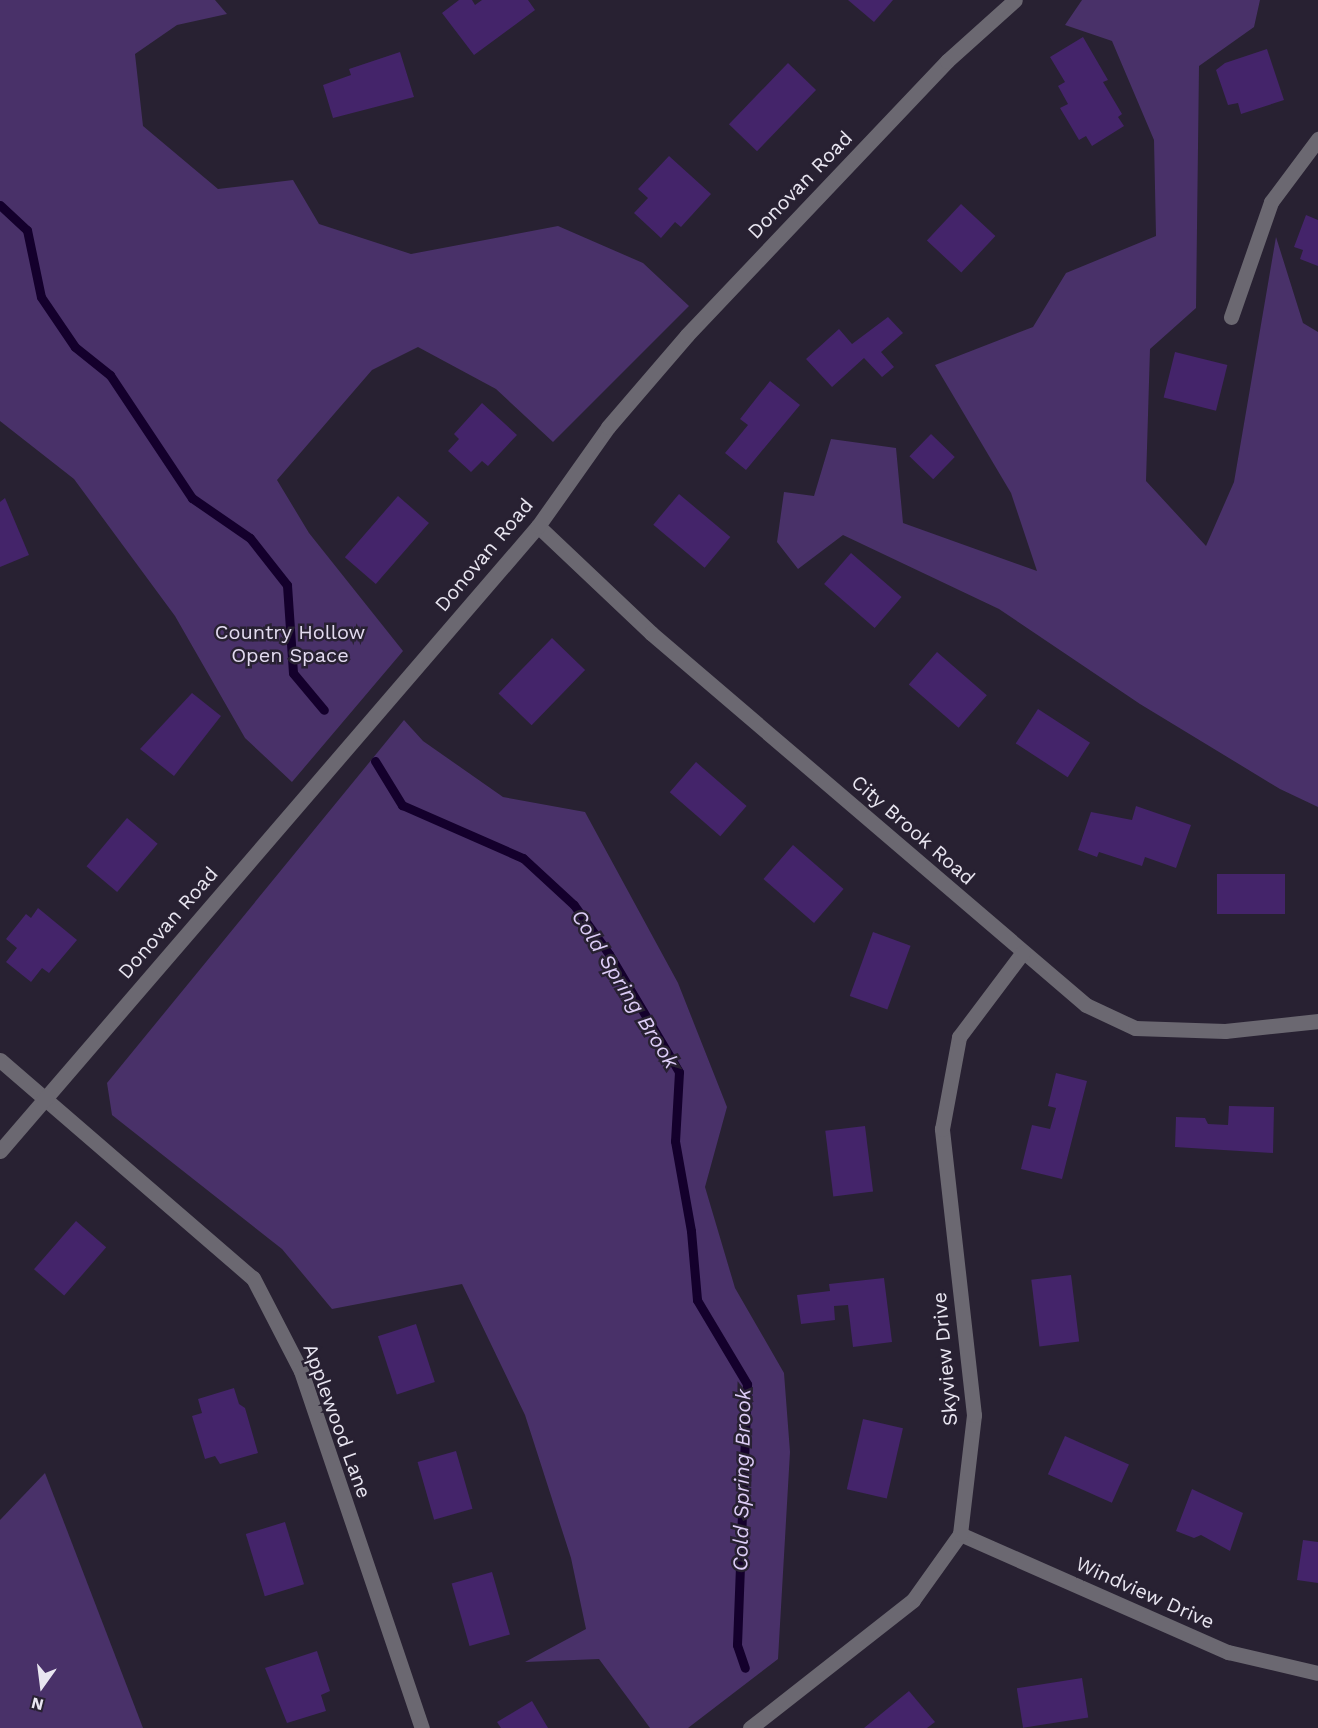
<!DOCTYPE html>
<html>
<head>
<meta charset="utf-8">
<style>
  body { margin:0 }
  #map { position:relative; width:1318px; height:1728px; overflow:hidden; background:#282132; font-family:"Work Sans",sans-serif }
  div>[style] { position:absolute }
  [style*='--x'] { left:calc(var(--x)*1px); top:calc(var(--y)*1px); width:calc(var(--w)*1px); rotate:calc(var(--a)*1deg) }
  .green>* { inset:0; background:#493169 }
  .stream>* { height:9px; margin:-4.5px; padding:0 4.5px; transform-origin:4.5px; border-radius:4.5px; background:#14002c }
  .building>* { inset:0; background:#44246a; transform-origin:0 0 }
  .lane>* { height:15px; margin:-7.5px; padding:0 7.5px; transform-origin:7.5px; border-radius:7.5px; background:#6b6871 }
  .street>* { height:15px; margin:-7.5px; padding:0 7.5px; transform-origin:7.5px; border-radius:7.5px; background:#6b6871 }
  span { translate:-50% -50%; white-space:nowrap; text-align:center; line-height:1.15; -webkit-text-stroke:5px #282132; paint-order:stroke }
  .street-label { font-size:20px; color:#e9e6f1 }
  .park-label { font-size:20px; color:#e3dbf0 }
  .water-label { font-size:21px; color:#ddcdf7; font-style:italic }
  .north { position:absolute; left:12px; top:1656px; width:60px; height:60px; -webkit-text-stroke:4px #282132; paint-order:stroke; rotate:194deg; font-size:16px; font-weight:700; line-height:24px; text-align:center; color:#e9e6f1 }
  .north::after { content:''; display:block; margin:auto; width:21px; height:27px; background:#e9e6f1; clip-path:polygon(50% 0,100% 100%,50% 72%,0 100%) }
</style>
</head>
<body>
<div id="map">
  <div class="green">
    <i style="clip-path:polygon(0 0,215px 0,227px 14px,177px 25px,135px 54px,143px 126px,218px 189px,293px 180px,319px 224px,411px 254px,558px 226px,643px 263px,689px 306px,553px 442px,496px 389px,418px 347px,372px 370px,277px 480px,309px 533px,403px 651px,292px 782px,245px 738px,175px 616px,74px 479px,0 421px)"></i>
    <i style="clip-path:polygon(1082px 0,1260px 0,1254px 27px,1199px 66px,1196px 308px,1150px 349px,1146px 481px,1206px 546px,1234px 482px,1276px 237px,1303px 323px,1318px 332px,1318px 807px,1280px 789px,1140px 704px,999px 609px,843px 535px,798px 569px,777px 542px,784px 492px,814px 496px,831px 439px,896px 448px,903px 523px,1037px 571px,1011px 493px,935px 365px,1033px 327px,1066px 273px,1156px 236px,1154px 140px,1112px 41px,1065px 25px)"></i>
    <i style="clip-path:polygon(404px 720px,423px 741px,503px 797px,585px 812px,678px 983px,727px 1107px,705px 1187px,735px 1288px,784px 1373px,790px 1452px,778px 1659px,688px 1728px,650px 1728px,599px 1659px,525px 1662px,586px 1629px,571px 1558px,525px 1415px,462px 1284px,332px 1309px,282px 1249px,112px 1115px,107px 1083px)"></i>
    <i style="clip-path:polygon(45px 1473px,143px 1728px,0 1728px,0 1520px)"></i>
  </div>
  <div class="stream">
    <i style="--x:0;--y:205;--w:37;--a:43"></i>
    <i style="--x:27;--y:230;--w:68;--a:78.2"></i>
    <i style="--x:41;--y:297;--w:60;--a:55.8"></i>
    <i style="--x:75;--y:347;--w:45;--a:38.7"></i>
    <i style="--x:110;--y:375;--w:148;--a:56.3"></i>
    <i style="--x:192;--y:498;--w:70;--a:34.6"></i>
    <i style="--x:250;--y:538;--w:60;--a:51.8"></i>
    <i style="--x:287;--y:585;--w:88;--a:86.1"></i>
    <i style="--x:293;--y:673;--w:48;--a:50"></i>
    <i style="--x:375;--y:761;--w:52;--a:58.5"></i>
    <i style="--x:402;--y:805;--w:132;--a:23.7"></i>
    <i style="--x:523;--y:858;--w:69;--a:42.7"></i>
    <i style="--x:574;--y:905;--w:60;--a:54.5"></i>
    <i style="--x:609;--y:954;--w:137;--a:59.3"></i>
    <i style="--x:679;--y:1072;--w:69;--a:93.3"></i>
    <i style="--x:675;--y:1141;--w:91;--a:79.9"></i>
    <i style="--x:691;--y:1231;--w:69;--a:85"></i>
    <i style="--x:697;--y:1300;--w:98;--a:59.2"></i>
    <i style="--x:747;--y:1384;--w:261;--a:92.2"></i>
    <i style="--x:737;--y:1645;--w:24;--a:71"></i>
  </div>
  <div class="building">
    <i style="clip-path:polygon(459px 0,472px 0,475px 5px,482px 0,528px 0,535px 10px,474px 55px,442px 13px)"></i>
    <i style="clip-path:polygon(848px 0,893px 0,874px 22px)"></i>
    <i style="clip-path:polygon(1083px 37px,1108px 80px,1103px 82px,1122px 114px,1118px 117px,1124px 126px,1092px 146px,1086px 136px,1079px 140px,1060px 108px,1068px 104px,1058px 86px,1065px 82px,1050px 57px)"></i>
    <i style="clip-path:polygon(1267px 49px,1284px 100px,1241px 114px,1238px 103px,1228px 105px,1216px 70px,1225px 63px)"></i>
    <i style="clip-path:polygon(400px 52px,414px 97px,333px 118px,323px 85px,351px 75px,349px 69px)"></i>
    <i style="left:788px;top:63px;width:39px;height:85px;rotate:44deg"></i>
    <i style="clip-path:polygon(669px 156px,711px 194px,681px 227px,675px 222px,661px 238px,634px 213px,648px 198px,638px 189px)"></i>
    <i style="left:961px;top:204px;width:47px;height:50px;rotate:43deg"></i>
    <i style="clip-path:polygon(1306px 215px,1318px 220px,1318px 266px,1300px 259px,1303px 250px,1294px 247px)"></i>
    <i style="clip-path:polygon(888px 317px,903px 333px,881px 352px,894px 367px,882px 377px,864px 358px,832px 387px,806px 359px,839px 329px,852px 344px)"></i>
    <i style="left:1175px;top:352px;width:54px;height:47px;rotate:14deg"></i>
    <i style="clip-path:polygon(770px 381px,800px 405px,746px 470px,725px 453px,748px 425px,740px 419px)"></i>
    <i style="clip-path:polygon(482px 403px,517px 435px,488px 466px,482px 461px,471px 472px,448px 451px,459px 439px,454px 434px)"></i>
    <i style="left:931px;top:434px;width:33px;height:31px;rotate:44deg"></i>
    <i style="left:679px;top:494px;width:67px;height:40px;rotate:40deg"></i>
    <i style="left:398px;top:496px;width:41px;height:81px;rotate:41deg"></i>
    <i style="clip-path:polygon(5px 498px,29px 555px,0 567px,0 502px)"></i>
    <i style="left:851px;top:553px;width:67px;height:41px;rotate:41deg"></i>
    <i style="left:552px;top:638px;width:46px;height:77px;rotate:44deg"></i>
    <i style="left:937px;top:652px;width:66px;height:43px;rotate:41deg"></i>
    <i style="clip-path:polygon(192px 693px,221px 716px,174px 776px,140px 749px)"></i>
    <i style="left:1038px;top:709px;width:62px;height:41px;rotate:33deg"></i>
    <i style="left:696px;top:762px;width:67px;height:40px;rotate:41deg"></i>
    <i style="clip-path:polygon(1136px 806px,1191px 825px,1176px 868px,1145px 857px,1142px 866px,1099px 852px,1097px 857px,1078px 850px,1091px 812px,1132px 820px)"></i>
    <i style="left:127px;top:818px;width:40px;height:63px;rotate:40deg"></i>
    <i style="left:793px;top:845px;width:67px;height:45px;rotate:41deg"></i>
    <i style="left:1217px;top:874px;width:68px;height:40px"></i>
    <i style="clip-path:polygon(38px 908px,77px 940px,49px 973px,42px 968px,31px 982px,6px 962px,17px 948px,6px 939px,26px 914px,31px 918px)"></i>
    <i style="left:873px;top:932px;width:40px;height:68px;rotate:20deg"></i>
    <i style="clip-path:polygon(1056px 1073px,1087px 1081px,1062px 1179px,1021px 1169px,1032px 1125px,1050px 1129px,1056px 1108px,1048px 1106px)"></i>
    <i style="clip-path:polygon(1229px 1106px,1274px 1107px,1273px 1153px,1175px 1147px,1176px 1117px,1205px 1118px,1208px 1124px,1228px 1125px)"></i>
    <i style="left:865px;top:1126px;width:66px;height:40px;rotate:83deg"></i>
    <i style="left:76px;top:1221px;width:40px;height:64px;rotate:41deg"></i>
    <i style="left:1071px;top:1275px;width:67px;height:40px;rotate:83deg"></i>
    <i style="clip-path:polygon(884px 1278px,892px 1342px,853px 1347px,848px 1305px,834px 1306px,835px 1320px,801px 1324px,797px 1295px,830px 1291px,829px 1284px)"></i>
    <i style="left:416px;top:1324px;width:61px;height:40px;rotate:72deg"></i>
    <i style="clip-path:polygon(234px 1388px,239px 1404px,245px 1408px,258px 1453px,220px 1464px,215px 1456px,205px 1459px,192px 1416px,202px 1413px,198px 1399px)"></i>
    <i style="left:863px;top:1419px;width:41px;height:72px;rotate:13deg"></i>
    <i style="left:1065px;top:1436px;width:70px;height:42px;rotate:24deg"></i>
    <i style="left:456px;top:1451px;width:60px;height:40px;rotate:74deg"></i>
    <i style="clip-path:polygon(1192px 1489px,1243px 1513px,1230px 1551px,1201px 1535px,1194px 1538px,1176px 1531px)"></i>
    <i style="left:285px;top:1522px;width:65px;height:41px;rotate:73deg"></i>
    <i style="clip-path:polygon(1303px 1540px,1318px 1542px,1318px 1583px,1297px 1580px)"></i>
    <i style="left:492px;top:1572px;width:65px;height:42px;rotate:74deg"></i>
    <i style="clip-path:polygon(317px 1651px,330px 1691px,321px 1695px,326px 1711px,287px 1723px,265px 1668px)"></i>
    <i style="left:1082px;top:1678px;width:40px;height:66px;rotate:81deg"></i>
    <i style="clip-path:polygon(909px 1691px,935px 1722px,927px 1728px,864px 1728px)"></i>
    <i style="clip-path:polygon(532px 1701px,548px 1728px,501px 1728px,497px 1722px)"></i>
  </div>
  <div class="lane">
    <i style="--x:1231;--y:317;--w:122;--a:-70.8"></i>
    <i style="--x:1271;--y:202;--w:79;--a:-53.3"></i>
  </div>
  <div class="street">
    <i style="--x:538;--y:526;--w:156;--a:43.4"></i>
    <i style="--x:651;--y:633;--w:572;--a:40.54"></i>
    <i style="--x:1086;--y:1005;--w:54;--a:25.1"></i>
    <i style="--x:1135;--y:1028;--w:90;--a:1.9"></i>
    <i style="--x:1225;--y:1031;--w:94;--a:-6.1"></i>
    <i style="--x:0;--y:1060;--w:334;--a:40.8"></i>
    <i style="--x:253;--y:1278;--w:105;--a:62.7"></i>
    <i style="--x:301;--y:1371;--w:377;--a:71.3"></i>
    <i style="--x:0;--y:1151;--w:825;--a:-49.28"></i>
    <i style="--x:538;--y:526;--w:121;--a:-54.7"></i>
    <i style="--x:608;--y:427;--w:121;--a:-49.3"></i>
    <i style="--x:687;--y:335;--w:378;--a:-46.5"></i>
    <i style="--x:947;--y:61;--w:91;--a:-41.9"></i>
    <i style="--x:960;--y:1534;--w:293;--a:23.8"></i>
    <i style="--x:1228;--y:1652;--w:92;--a:13.1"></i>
    <i style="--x:750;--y:1728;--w:207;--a:-38.1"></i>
    <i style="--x:913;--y:1600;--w:81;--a:-54.5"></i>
    <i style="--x:960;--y:1534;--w:120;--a:-83.3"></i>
    <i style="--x:974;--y:1415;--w:288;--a:-96.4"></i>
    <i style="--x:942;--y:1129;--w:94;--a:-79.5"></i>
    <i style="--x:959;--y:1037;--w:106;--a:-53"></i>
  </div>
  <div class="street-label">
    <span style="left:800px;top:185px;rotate:-46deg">Donovan Road</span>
    <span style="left:484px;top:555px;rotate:-50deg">Donovan Road</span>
    <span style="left:913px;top:830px;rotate:41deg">City Brook Road</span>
    <span style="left:168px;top:923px;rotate:-49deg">Donovan Road</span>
    <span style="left:945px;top:1359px;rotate:-95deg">Skyview Drive</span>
    <span style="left:337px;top:1421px;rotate:70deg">Applewood Lane</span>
    <span style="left:1145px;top:1593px;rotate:24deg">Windview Drive</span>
  </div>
  <div class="park-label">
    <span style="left:290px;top:644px">Country Hollow<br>Open Space</span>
  </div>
  <div class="water-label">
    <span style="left:625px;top:989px;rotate:58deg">Cold Spring Brook</span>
    <span style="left:742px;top:1480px;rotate:-89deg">Cold Spring Brook</span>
  </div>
  <div class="north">N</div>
</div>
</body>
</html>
